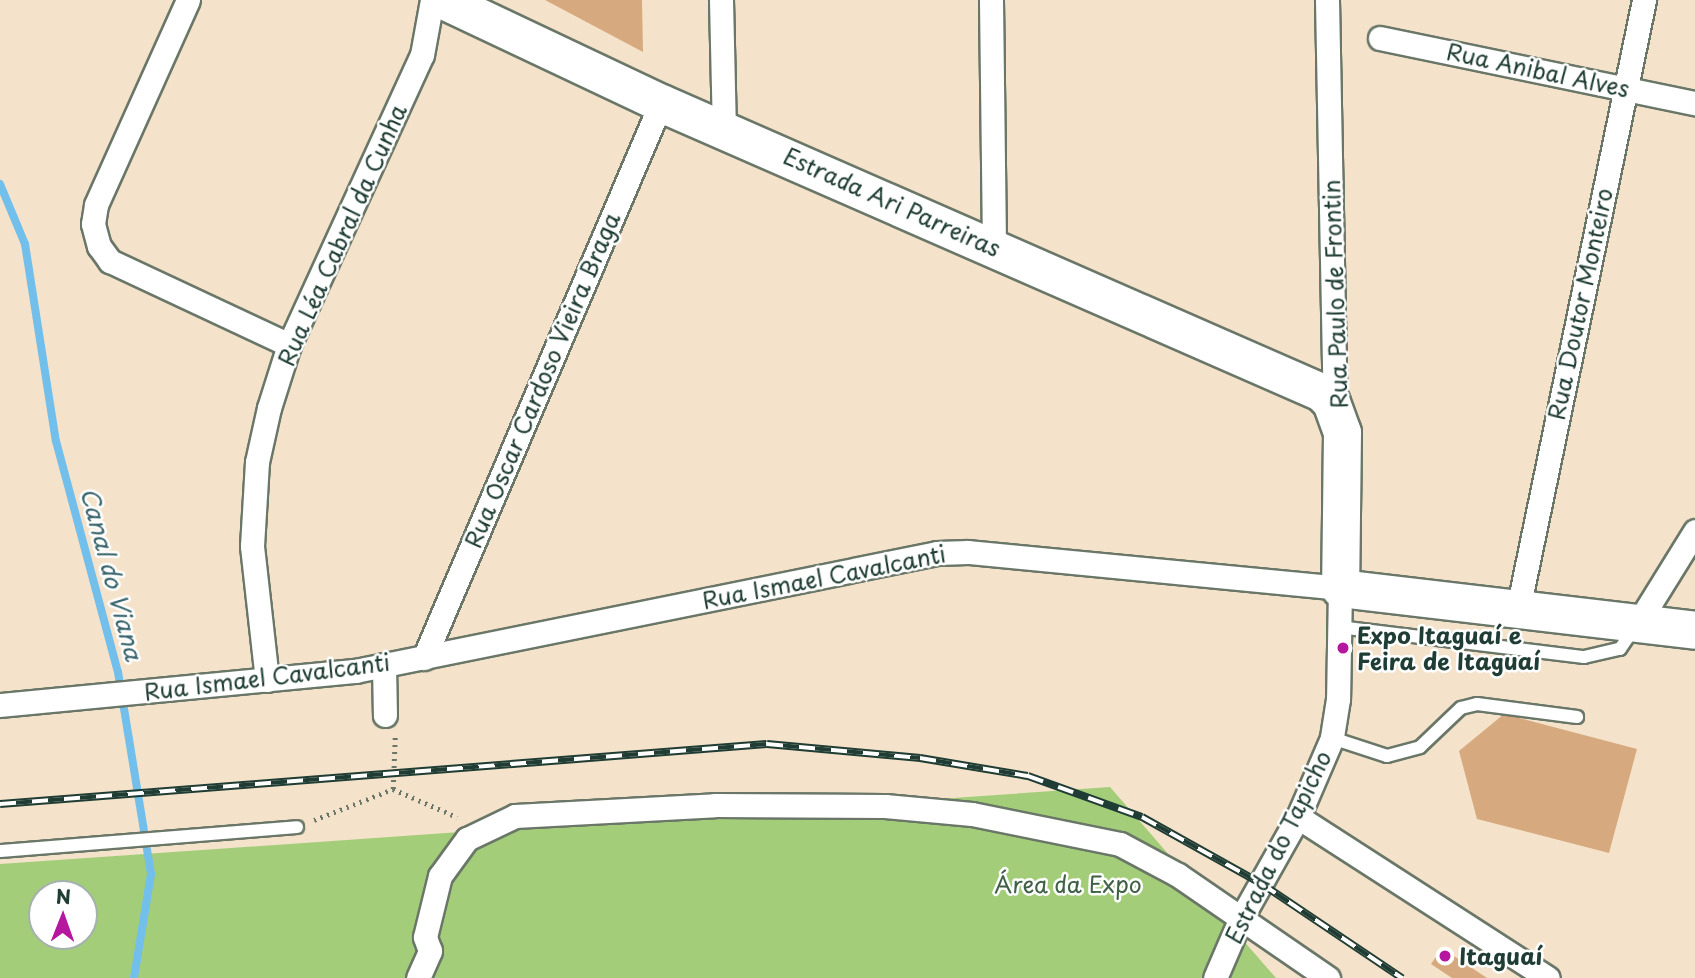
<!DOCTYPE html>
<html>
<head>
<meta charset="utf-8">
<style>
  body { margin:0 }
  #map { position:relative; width:1695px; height:978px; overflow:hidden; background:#f4e3ca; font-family:"Playpen Sans",sans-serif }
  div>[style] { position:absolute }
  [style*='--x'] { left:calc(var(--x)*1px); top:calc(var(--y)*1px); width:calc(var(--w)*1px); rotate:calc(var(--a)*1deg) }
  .green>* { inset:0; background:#a3cd79 }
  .stream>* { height:8px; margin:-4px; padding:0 4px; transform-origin:4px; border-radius:4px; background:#73bfec }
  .building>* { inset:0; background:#d6a97e }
  .path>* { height:4.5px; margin-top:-2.25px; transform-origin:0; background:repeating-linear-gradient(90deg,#6a7768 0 2px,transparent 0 7px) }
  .roads { filter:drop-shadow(2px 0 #6a7768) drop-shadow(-2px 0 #6a7768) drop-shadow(0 2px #6a7768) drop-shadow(0 -2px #6a7768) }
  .lane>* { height:12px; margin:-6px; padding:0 6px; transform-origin:6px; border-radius:6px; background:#fff }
  .street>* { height:23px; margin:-11.5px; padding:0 11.5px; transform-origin:11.5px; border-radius:11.5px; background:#fff }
  .primary>* { height:37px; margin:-18.5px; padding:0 18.5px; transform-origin:18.5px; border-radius:18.5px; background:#fff }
  .rail>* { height:8px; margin-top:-4px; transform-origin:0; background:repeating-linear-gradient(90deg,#fff 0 16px,#1f3d34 0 32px); box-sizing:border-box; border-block:2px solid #1f3d34 }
  .dots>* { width:19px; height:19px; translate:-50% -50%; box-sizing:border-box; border:4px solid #fff; border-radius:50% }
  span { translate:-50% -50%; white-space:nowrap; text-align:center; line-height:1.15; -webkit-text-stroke:5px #fff; paint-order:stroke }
  .street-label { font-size:23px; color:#1f3d34 }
  .poi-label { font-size:23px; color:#1f3d34; font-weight:700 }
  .left { translate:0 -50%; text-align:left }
  .park-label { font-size:23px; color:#406145 }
  .water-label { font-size:24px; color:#38646b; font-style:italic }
  .north { position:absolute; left:28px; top:880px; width:70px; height:70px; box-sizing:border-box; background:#fff; border:2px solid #a5b1ae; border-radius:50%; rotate:1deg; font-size:19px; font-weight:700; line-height:28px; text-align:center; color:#1f3d34 }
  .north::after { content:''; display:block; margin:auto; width:24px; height:32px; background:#b5179e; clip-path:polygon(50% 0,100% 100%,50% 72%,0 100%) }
</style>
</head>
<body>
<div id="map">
  <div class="green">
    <i style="clip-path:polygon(evenodd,1110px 787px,1276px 978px,0 978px,0 864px,1110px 787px,42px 894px,84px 894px,84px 936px,42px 936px,42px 894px)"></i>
  </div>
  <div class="stream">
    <i style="--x:0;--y:184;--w:65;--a:67.4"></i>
    <i style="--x:25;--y:244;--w:199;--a:81.1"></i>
    <i style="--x:56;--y:441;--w:239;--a:75"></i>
    <i style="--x:118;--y:672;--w:205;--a:80.7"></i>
    <i style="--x:151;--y:874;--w:105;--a:99.3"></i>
  </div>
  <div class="building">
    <i style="clip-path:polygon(545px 0,642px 0,643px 52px)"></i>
    <i style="clip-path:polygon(1504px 714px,1637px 749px,1609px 853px,1477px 819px,1459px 751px)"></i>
    <i style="clip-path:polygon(1442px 948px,1487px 978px,1452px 978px,1431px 964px)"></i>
  </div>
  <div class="path">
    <i style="--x:393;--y:789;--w:70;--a:23.6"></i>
    <i style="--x:314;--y:820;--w:85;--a:-21.4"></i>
    <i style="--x:393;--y:789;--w:53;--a:-87.8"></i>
  </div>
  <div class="roads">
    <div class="lane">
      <i style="--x:1339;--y:627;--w:247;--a:7"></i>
      <i style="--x:1584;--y:657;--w:37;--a:-13"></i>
      <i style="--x:1620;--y:649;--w:27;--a:-56"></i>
      <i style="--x:1332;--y:738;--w:58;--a:18.1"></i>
      <i style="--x:1387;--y:756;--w:34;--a:-15"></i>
      <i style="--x:1420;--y:747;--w:57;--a:-43.6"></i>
      <i style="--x:1461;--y:708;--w:16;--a:-14"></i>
      <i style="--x:1477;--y:704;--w:101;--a:7.4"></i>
      <i style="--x:0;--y:851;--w:298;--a:-4.6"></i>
    </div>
    <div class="street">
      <i style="--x:188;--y:0;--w:225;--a:114.2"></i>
      <i style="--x:96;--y:205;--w:19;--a:99"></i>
      <i style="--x:93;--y:224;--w:23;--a:75"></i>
      <i style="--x:99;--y:246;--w:19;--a:54"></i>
      <i style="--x:110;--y:261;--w:198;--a:25.1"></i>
      <i style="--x:721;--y:0;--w:128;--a:88.7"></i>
      <i style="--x:991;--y:0;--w:248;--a:89.3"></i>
      <i style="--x:1327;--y:0;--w:410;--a:88.9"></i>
      <i style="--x:1380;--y:38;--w:322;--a:11.7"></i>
      <i style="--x:1518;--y:609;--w:622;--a:-78.31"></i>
      <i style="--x:1638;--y:623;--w:108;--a:-58.2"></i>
      <i style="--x:424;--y:658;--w:603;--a:-66.88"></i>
      <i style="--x:384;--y:665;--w:50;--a:88.9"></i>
      <i style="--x:267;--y:680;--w:135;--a:-96.4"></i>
      <i style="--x:252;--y:546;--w:84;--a:-86.6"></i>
      <i style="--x:257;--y:462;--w:55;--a:-77.5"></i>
      <i style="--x:269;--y:408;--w:66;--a:-72.4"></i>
      <i style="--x:289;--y:345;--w:319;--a:-65.4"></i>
      <i style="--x:422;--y:55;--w:56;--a:-79.7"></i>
      <i style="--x:0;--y:705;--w:357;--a:-5.5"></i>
      <i style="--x:355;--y:671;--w:594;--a:-11.46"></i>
      <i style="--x:937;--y:553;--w:31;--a:-2"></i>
      <i style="--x:968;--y:552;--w:374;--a:5.5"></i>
      <i style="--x:1340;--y:588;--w:111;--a:91"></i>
      <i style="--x:1338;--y:699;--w:39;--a:99"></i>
      <i style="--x:1332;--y:738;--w:86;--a:113.3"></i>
      <i style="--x:1298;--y:817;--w:118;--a:119.4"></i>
      <i style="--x:1240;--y:920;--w:63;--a:113.3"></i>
      <i style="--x:1298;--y:817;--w:297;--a:32.8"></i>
      <i style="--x:418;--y:978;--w:30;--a:-66"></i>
      <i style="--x:430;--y:951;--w:15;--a:-110"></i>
      <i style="--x:425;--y:937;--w:63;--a:-76.2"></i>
      <i style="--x:440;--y:876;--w:46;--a:-53.9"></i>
      <i style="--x:467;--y:839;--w:53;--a:-25.6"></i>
      <i style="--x:515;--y:816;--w:200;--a:-3.1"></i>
      <i style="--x:715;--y:805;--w:170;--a:0.3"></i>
      <i style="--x:885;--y:806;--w:87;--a:5.3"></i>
      <i style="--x:972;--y:814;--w:151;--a:11.5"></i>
      <i style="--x:1120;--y:844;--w:66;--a:28.1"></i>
      <i style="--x:1178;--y:875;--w:182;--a:34.5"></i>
    </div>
    <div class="primary">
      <i style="--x:443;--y:0;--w:241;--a:25.3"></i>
      <i style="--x:661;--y:103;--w:721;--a:23.65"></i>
      <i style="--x:1321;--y:392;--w:14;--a:45"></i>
      <i style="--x:1331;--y:402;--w:32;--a:70"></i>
      <i style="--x:1342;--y:432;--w:156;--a:90.7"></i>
      <i style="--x:1340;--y:588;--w:357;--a:6.7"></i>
    </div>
  </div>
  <div class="rail">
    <i style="--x:0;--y:804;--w:769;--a:-4.47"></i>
    <i style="--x:767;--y:744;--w:154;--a:5.2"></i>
    <i style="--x:920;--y:758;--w:109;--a:9.5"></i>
    <i style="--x:1028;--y:776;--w:121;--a:19.8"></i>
    <i style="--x:1142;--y:817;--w:137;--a:29.2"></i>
    <i style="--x:1262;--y:884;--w:169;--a:33.9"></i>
  </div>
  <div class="dots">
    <i style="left:1343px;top:648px;background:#b5179e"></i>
    <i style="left:1445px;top:956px;background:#b5179e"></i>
  </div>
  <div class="street-label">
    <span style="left:1538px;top:70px;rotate:12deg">Rua Anibal Alves</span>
    <span style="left:892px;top:202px;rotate:24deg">Estrada Ari Parreiras</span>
    <span style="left:342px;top:235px;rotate:-66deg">Rua Léa Cabral da Cunha</span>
    <span style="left:1335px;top:294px;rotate:-92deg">Rua Paulo de Frontin</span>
    <span style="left:1580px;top:304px;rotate:-78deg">Rua Doutor Monteiro</span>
    <span style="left:542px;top:380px;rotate:-67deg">Rua Oscar Cardoso Vieira Braga</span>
    <span style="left:824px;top:577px;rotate:-11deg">Rua Ismael Cavalcanti</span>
    <span style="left:267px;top:677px;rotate:-7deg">Rua Ismael Cavalcanti</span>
    <span style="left:1278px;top:847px;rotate:-64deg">Estrada do Tapicho</span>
  </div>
  <div class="poi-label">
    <span class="left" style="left:1357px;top:648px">Expo Itaguaí e<br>Feira de Itaguaí</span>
    <span class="left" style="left:1459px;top:956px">Itaguaí</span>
  </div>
  <div class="park-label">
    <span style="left:1068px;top:884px">Área da Expo</span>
  </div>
  <div class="water-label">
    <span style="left:112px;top:574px;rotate:75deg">Canal do Viana</span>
  </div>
  <div class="north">N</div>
</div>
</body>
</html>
